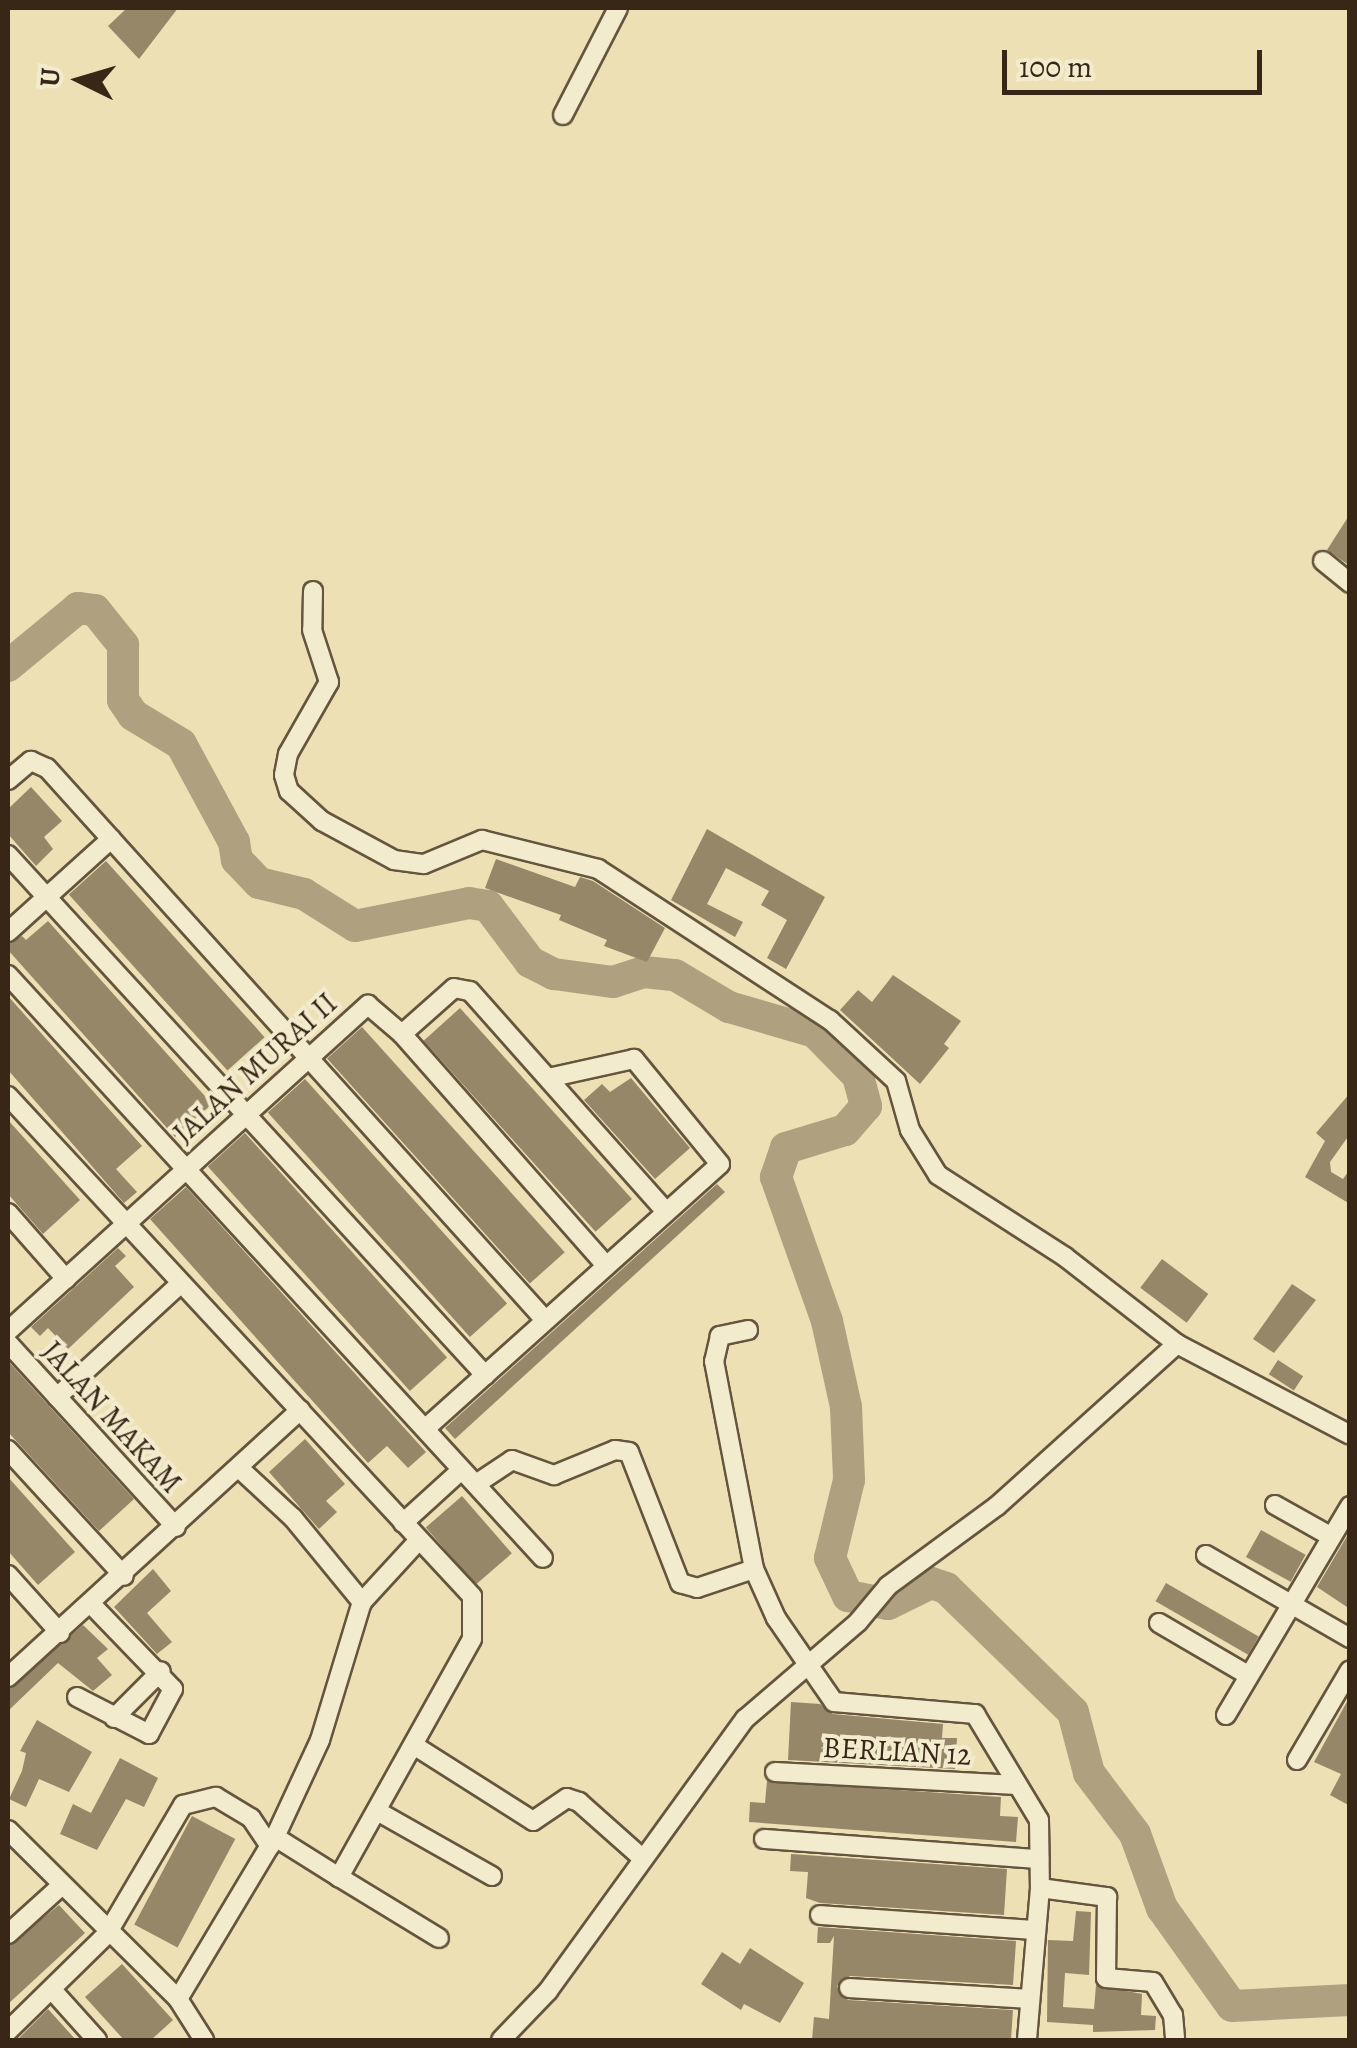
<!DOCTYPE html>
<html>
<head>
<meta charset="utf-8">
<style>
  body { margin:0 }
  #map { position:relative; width:1357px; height:2048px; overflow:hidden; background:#ece0b4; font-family:Alegreya,serif }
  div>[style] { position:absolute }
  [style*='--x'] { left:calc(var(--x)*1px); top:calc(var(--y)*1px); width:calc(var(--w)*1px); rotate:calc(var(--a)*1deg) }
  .river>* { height:32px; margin:-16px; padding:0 16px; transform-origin:16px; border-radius:16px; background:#afa17f }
  .building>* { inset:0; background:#968769; transform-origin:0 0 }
  .roads { filter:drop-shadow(2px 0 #65553e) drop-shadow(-2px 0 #65553e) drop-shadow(0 2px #65553e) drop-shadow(0 -2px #65553e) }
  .minor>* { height:18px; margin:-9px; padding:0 9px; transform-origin:9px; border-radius:9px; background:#f3ebce }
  span { translate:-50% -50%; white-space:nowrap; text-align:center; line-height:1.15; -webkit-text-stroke:8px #f3ebce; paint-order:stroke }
  .street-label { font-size:30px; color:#382717 }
  .frame { position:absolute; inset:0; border:10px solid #382717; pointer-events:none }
  .north { position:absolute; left:30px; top:30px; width:100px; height:100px; -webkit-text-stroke:8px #f3ebce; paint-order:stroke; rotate:275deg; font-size:28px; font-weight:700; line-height:40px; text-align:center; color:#382717 }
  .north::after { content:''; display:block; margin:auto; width:35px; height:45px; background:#382717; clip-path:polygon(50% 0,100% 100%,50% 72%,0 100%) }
  .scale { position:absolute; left:1002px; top:50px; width:260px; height:45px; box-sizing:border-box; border:5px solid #382717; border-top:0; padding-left:12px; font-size:30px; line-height:35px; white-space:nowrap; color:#382717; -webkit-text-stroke:8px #f3ebce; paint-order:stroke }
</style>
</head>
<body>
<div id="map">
  <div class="river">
    <i style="--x:8;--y:666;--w:91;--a:-39.6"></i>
    <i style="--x:78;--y:608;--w:17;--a:7"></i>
    <i style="--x:95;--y:610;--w:45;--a:51.3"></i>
    <i style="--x:123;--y:645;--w:55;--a:90"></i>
    <i style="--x:123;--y:700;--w:18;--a:56"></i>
    <i style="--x:133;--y:715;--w:56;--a:31.1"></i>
    <i style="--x:181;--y:744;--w:111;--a:61.6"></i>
    <i style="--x:234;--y:842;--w:18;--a:81"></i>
    <i style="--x:237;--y:860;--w:32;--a:46"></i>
    <i style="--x:259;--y:883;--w:46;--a:13.7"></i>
    <i style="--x:304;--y:894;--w:60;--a:32.1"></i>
    <i style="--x:355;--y:926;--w:116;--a:-11.4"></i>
    <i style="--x:469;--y:903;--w:19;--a:9"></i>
    <i style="--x:488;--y:906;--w:70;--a:53.1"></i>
    <i style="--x:530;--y:962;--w:27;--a:27"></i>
    <i style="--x:554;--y:974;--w:60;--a:7.7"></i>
    <i style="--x:613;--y:982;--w:33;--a:-18"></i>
    <i style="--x:644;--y:972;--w:31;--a:6"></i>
    <i style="--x:675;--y:975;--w:63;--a:30.7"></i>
    <i style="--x:729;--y:1007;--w:90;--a:16.2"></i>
    <i style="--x:815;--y:1032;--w:62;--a:45.7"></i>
    <i style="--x:858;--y:1076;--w:31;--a:75"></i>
    <i style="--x:866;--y:1106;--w:32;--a:131"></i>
    <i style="--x:845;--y:1130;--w:62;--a:163"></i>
    <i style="--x:786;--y:1148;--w:31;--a:109"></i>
    <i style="--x:776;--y:1177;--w:153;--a:70.5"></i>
    <i style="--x:827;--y:1321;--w:88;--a:77.5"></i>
    <i style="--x:846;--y:1407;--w:73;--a:87.6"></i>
    <i style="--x:849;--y:1480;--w:80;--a:103.7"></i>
    <i style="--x:830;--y:1558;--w:42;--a:64.7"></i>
    <i style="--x:848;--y:1596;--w:41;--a:11.3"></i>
    <i style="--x:888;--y:1604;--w:48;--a:-26"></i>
    <i style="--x:931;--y:1583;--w:16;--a:18"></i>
    <i style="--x:946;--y:1588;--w:177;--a:44.3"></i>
    <i style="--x:1073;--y:1712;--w:63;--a:75.3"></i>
    <i style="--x:1089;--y:1773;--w:76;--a:53"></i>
    <i style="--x:1135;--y:1834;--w:79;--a:70"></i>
    <i style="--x:1162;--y:1908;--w:120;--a:54.5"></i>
    <i style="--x:1232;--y:2006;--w:118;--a:-2.9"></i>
  </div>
  <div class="building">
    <i style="clip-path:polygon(127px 8px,178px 8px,139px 59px,108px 26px)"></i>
    <i style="clip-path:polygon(1350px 514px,1350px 566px,1327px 550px)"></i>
    <i style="clip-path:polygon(31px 787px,62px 821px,44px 837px,53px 849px,36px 866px,8px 834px,8px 809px)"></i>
    <i style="clip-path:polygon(707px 829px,825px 897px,786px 969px,767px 958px,787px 920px,761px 905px,769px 891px,726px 868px,707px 904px,743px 922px,735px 937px,671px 900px)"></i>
    <i style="clip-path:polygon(496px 859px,575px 887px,580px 877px,593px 881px,665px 928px,647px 962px,604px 946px,607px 940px,559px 920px,561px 915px,485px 888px)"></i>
    <i style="left:106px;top:861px;width:237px;height:50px;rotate:48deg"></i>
    <i style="clip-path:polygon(48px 921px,212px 1104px,175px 1137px,8px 950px,8px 944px,22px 936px,26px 940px)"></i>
    <i style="clip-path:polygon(893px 975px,961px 1021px,944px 1044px,949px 1048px,920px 1084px,840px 1010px,858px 990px,872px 1002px)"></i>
    <i style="clip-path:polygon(8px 996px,142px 1146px,116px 1169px,137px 1192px,124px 1203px,8px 1070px)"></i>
    <i style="left:460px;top:1008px;width:257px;height:49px;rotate:48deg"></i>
    <i style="left:362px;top:1027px;width:303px;height:47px;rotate:48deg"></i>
    <i style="clip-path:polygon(631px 1078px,690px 1148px,655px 1179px,584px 1100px,602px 1084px,610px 1092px)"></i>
    <i style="left:305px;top:1079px;width:302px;height:50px;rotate:48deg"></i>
    <i style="clip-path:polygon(1350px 1093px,1350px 1134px,1330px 1162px,1331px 1172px,1343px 1179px,1350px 1169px,1350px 1204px,1305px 1177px,1325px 1141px,1316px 1133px)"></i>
    <i style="clip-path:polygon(8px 1120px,80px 1200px,43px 1234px,8px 1194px)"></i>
    <i style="left:245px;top:1133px;width:302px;height:50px;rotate:48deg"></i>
    <i style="clip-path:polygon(717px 1184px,725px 1192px,455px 1439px,445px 1428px)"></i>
    <i style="clip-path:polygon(186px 1187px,426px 1452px,408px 1468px,387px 1446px,368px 1463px,150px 1219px)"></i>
    <i style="clip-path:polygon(118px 1248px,126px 1256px,115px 1266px,134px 1287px,68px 1349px,48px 1328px,40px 1336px,31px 1327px)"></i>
    <i style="left:1162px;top:1259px;width:58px;height:36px;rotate:37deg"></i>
    <i style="clip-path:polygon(1292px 1284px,1316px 1300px,1274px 1353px,1253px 1339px)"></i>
    <i style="left:1278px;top:1360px;width:30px;height:17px;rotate:33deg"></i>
    <i style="clip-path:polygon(8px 1361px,134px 1499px,99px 1531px,8px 1432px)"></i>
    <i style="clip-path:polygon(305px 1439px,345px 1484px,326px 1501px,337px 1512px,319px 1529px,269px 1472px)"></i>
    <i style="clip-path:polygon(8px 1477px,75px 1552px,38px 1585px,8px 1551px)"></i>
    <i style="left:462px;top:1496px;width:76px;height:48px;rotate:49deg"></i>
    <i style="left:1261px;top:1530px;width:51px;height:31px;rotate:29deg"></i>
    <i style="clip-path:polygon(1350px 1531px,1350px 1609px,1317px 1587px)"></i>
    <i style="clip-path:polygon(153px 1569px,171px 1591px,147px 1613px,172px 1642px,157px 1654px,114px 1607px)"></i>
    <i style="left:1166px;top:1583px;width:107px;height:21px;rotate:30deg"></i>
    <i style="clip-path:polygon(83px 1625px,108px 1649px,97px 1658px,112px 1675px,93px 1691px,58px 1663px,8px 1711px,8px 1689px)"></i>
    <i style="clip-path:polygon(1350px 1696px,1350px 1806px,1330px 1795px,1341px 1774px,1314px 1762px)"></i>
    <i style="clip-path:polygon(791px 1702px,820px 1704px,833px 1714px,943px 1724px,942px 1738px,957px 1738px,955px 1769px,788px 1760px)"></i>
    <i style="clip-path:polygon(37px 1720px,92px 1752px,69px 1792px,39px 1779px,26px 1807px,9px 1799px,22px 1771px,26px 1753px,20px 1751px)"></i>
    <i style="clip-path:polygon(120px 1758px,158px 1778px,144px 1807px,126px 1799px,97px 1850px,60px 1834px,73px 1804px,91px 1813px)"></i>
    <i style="clip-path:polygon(767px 1781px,1001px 1797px,1000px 1816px,1018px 1817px,1016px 1842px,749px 1822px,750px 1802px,765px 1803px)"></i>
    <i style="left:192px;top:1816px;width:49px;height:123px;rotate:28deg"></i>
    <i style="clip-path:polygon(791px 1854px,1007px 1869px,1004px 1915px,820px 1903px,806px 1898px,808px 1872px,790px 1871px)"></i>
    <i style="clip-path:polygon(59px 1905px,85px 1933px,8px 2004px,8px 1946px)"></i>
    <i style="clip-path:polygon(1076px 1911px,1091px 1912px,1089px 1975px,1065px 1973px,1063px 2007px,1094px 2009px,1096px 1985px,1142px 1994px,1141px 2015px,1156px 2016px,1155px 2030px,1093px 2032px,1093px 2025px,1047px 2022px,1048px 1940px,1073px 1941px)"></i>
    <i style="clip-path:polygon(818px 1927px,1016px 1941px,1013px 1985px,850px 1976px,837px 1986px,848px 2000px,1013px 2010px,1011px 2040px,812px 2040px,814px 2017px,829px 2019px,834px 1936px,830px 1943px,817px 1943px)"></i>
    <i style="clip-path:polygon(750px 1948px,804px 1983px,780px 2023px,744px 2004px,741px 2010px,701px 1984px,722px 1952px,740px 1964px)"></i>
    <i style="clip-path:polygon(122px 1964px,173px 2020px,151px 2040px,124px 2040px,85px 1997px)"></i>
    <i style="clip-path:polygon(48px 2009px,76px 2040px,16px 2040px,17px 2040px)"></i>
  </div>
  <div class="roads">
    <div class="minor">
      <i style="--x:563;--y:115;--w:120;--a:-62.8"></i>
      <i style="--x:1323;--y:561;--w:35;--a:39"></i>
      <i style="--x:313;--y:591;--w:39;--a:91"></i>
      <i style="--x:312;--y:630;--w:55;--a:71.9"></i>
      <i style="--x:329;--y:682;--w:83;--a:119.7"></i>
      <i style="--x:288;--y:754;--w:21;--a:101"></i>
      <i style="--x:284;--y:775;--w:17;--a:73"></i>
      <i style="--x:289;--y:791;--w:45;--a:42.3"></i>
      <i style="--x:322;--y:821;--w:82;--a:28.4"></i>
      <i style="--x:394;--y:860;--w:30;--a:8"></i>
      <i style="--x:424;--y:864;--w:63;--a:-22.5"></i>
      <i style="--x:482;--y:840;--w:120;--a:14"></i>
      <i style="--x:598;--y:869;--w:277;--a:33.1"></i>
      <i style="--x:830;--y:1020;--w:90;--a:42.7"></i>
      <i style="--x:896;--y:1081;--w:51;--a:74.1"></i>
      <i style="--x:910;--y:1130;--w:53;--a:58.1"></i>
      <i style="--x:938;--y:1175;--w:151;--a:32.8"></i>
      <i style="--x:1065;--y:1257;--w:142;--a:37.8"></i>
      <i style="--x:1177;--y:1344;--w:195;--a:27.7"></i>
      <i style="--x:8;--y:780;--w:30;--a:-40"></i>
      <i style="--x:31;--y:761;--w:17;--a:24"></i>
      <i style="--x:47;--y:768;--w:743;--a:47.94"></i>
      <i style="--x:8;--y:855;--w:706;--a:47.47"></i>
      <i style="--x:8;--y:932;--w:139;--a:-42.1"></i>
      <i style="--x:8;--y:975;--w:791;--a:47.46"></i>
      <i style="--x:402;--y:1034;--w:69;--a:-41.5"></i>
      <i style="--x:454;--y:988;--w:16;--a:11"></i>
      <i style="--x:470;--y:991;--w:290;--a:48.4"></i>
      <i style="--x:8;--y:1096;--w:682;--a:47.14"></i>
      <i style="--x:472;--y:1596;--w:43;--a:90"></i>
      <i style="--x:472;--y:1639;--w:273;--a:119.2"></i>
      <i style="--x:339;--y:1877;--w:75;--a:-148"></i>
      <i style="--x:8;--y:1213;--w:88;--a:48.7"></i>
      <i style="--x:748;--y:1330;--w:29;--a:168"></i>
      <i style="--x:720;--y:1336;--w:26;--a:103"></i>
      <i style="--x:714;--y:1361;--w:212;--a:79.1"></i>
      <i style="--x:754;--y:1569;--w:54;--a:65.8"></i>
      <i style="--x:776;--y:1618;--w:102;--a:55.4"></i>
      <i style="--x:834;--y:1702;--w:142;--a:4.9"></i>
      <i style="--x:975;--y:1714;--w:124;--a:58.9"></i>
      <i style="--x:1039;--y:1820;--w:68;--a:89.2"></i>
      <i style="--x:1040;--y:1888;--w:153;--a:94.9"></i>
      <i style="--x:8;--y:1331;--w:486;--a:-42.2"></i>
      <i style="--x:368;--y:1005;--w:45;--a:40.5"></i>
      <i style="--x:402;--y:1034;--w:308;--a:48.6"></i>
      <i style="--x:8;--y:1343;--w:249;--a:47.6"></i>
      <i style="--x:57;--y:1397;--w:168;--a:-42.6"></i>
      <i style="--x:426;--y:1428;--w:395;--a:-41.9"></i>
      <i style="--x:720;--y:1164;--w:136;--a:-129.3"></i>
      <i style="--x:634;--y:1059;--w:88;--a:167.5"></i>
      <i style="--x:8;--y:1450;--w:171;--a:47.4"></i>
      <i style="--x:240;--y:1469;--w:72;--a:42.8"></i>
      <i style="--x:293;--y:1518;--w:109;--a:50.6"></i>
      <i style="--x:476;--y:1484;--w:43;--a:-33.7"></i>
      <i style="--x:512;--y:1460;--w:45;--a:19.7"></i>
      <i style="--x:554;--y:1475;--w:66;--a:-22.3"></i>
      <i style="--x:615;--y:1450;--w:14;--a:8"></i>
      <i style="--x:629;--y:1452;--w:141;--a:68.7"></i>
      <i style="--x:680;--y:1583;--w:18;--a:16"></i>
      <i style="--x:697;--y:1588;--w:60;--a:-18.4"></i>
      <i style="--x:1275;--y:1505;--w:63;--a:29.4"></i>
      <i style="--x:403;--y:1523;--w:76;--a:-42.3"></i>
      <i style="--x:1206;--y:1555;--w:166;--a:30"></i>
      <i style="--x:8;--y:1575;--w:78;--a:48.1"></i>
      <i style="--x:1159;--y:1623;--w:103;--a:30.3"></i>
      <i style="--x:8;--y:1677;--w:396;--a:-42.4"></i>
      <i style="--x:77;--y:1697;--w:81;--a:27.2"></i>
      <i style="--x:149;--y:1734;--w:51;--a:-61.9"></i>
      <i style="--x:173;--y:1689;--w:117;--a:-134"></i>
      <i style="--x:1226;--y:1715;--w:243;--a:-59.3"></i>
      <i style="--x:114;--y:1718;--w:66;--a:-45"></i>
      <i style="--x:415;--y:1746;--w:140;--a:32.4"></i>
      <i style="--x:533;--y:1821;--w:41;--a:-34.1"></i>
      <i style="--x:567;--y:1798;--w:13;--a:18"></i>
      <i style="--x:579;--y:1802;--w:83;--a:41.6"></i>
      <i style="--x:1297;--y:1760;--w:104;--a:-59.5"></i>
      <i style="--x:775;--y:1772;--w:242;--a:3.1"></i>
      <i style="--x:377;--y:1811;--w:132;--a:29.5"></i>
      <i style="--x:8;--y:1830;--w:240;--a:44.8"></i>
      <i style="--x:178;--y:1999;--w:49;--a:57.6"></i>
      <i style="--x:764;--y:1839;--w:276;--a:4.2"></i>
      <i style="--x:339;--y:1877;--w:117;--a:31.4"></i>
      <i style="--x:1040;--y:1888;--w:68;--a:7.7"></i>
      <i style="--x:1107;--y:1897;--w:81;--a:90.7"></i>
      <i style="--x:1106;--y:1978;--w:47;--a:4.9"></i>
      <i style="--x:1153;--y:1982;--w:39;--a:59"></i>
      <i style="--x:1173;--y:2015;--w:25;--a:85"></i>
      <i style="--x:820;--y:1915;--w:216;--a:4"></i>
      <i style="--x:8;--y:1934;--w:72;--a:-42.2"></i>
      <i style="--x:849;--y:1988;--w:181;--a:3.5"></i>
      <i style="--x:53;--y:1991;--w:66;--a:48.1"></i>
      <i style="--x:178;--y:1999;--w:189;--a:-59.1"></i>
      <i style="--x:275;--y:1837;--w:107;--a:-65.1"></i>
      <i style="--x:320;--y:1740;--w:144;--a:-73.1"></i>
      <i style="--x:362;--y:1602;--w:83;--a:-47.4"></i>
      <i style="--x:8;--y:2031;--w:139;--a:-44.4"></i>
      <i style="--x:107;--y:1934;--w:150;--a:-59.5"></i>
      <i style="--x:183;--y:1805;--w:34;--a:-14"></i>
      <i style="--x:216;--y:1797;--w:41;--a:31"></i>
      <i style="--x:251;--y:1818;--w:34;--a:56"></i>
      <i style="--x:501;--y:2040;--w:68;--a:-46.2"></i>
      <i style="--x:548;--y:1991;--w:336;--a:-54.1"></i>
      <i style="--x:745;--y:1719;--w:149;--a:-40.6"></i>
      <i style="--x:858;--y:1622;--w:47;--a:-50.2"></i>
      <i style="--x:888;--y:1586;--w:135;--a:-36.3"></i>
      <i style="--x:997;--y:1506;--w:242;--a:-42"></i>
    </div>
  </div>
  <div class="street-label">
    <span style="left:255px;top:1068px;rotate:-42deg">JALAN MURAI II</span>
    <span style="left:112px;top:1417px;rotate:48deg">JALAN MAKAM</span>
    <span style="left:897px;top:1751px;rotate:3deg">BERLIAN 12</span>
  </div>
  <div class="frame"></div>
  <div class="north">U</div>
  <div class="scale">100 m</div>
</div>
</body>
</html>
